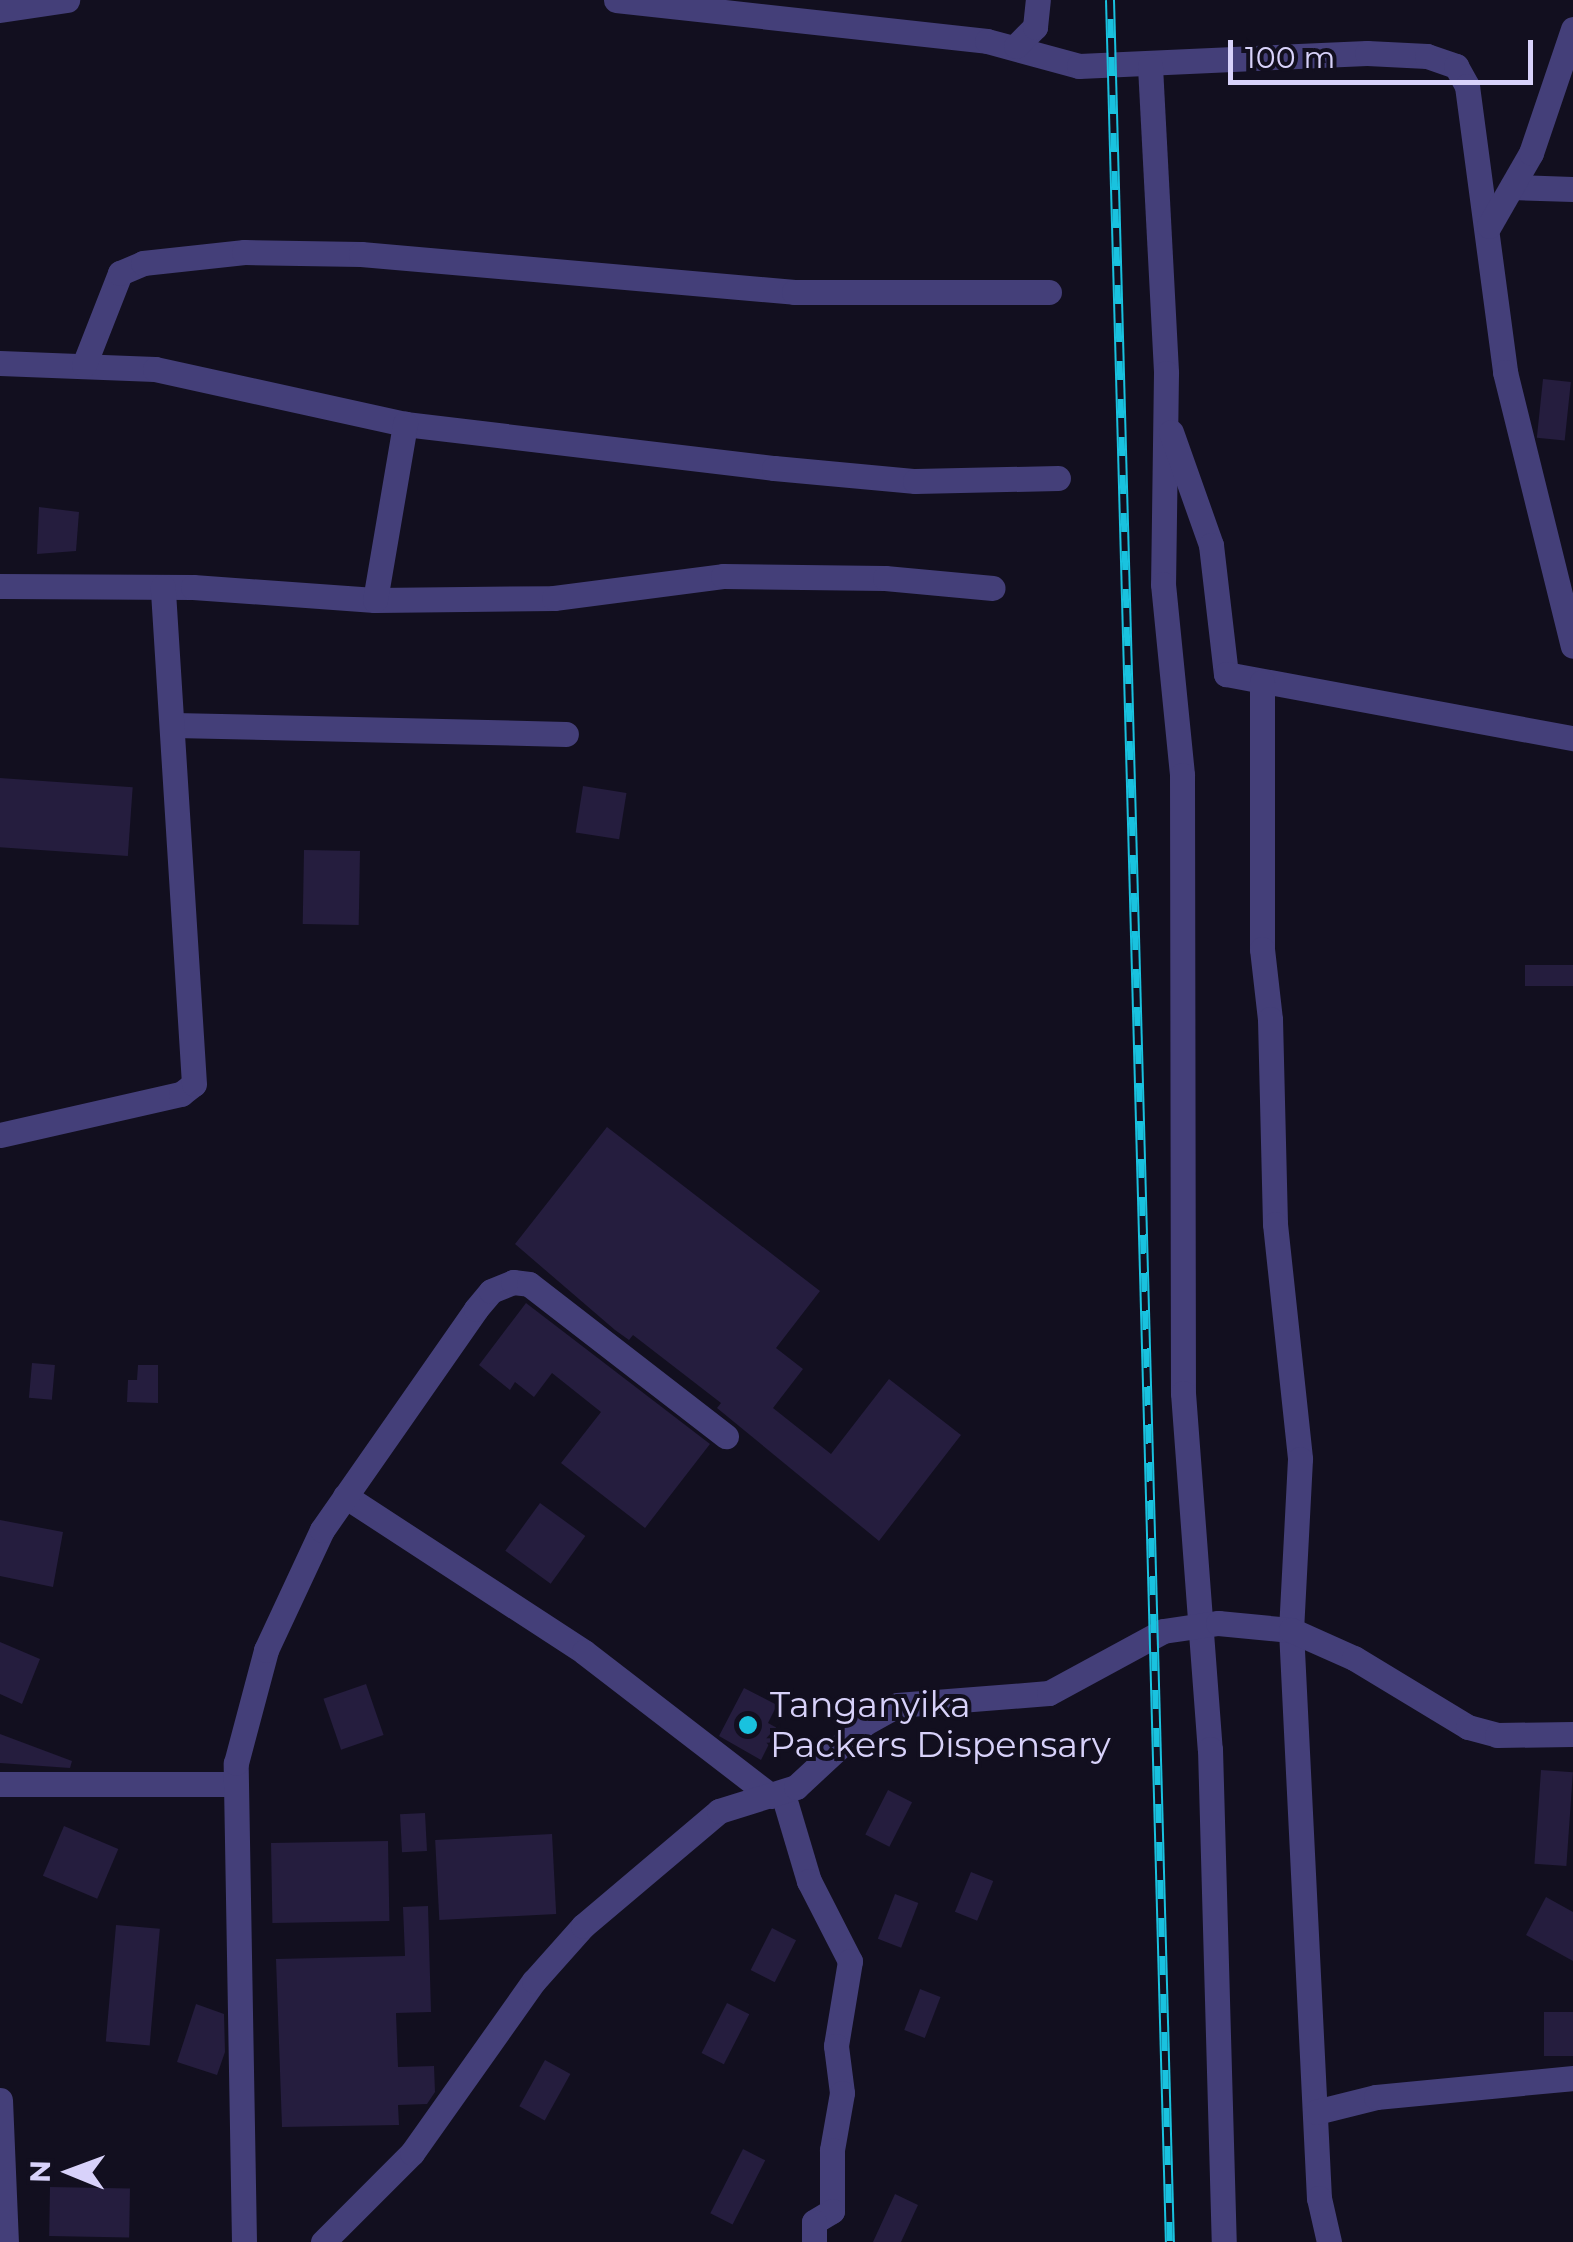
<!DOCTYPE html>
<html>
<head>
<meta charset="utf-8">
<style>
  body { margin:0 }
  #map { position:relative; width:1573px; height:2242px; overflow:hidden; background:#120f1f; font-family:Montserrat,sans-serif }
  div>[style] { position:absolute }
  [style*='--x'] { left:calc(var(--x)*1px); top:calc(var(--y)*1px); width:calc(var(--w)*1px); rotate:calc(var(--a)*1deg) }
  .building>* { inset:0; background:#251d3e; transform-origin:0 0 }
  .minor>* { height:25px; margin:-12.5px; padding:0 12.5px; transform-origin:12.5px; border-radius:12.5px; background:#443f79 }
  .rail>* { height:10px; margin-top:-5px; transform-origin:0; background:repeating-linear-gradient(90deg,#120f1f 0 19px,#19c2df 0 38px); box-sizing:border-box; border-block:2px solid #19c2df }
  .dots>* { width:28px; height:28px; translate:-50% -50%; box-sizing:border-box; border:5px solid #120f1f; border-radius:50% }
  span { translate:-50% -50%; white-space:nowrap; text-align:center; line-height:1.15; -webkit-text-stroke:8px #120f1f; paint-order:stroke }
  .poi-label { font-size:35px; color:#d8d2fa }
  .left { translate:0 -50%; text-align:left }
  .north { position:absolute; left:20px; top:2122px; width:100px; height:100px; -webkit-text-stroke:8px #120f1f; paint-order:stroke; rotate:271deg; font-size:28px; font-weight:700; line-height:40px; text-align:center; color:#d8d2fa }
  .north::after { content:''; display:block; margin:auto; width:35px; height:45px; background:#d8d2fa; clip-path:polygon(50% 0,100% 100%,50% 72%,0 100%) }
  .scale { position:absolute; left:1228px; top:40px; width:305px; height:45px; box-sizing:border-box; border:5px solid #d8d2fa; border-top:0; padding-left:12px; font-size:30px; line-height:35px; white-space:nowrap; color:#d8d2fa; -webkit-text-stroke:8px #120f1f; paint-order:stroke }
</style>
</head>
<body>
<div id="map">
  <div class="building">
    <i style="left:1543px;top:379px;width:28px;height:59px;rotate:6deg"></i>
    <i style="clip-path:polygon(39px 507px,79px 512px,76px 551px,37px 554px)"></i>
    <i style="left:0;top:778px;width:133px;height:69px;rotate:4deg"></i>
    <i style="left:583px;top:786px;width:44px;height:47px;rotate:9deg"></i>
    <i style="left:304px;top:850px;width:56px;height:74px;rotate:1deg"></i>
    <i style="left:1573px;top:965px;width:21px;height:48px;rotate:90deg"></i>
    <i style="clip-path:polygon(607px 1127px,820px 1291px,776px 1348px,803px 1369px,773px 1408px,831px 1454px,889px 1379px,961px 1435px,879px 1541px,717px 1408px,721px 1403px,633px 1335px,629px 1340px,615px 1330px,515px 1244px)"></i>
    <i style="clip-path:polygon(526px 1303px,710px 1444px,645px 1528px,561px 1463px,601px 1412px,552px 1373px,534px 1397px,515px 1382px,510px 1390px,479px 1365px)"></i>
    <i style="left:32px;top:1363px;width:23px;height:35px;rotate:5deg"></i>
    <i style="clip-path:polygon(138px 1365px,158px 1365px,158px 1403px,127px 1402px,128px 1380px,137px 1380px)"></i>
    <i style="left:540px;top:1503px;width:56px;height:59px;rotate:36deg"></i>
    <i style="clip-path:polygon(0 1520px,63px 1532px,53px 1587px,0 1576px)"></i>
    <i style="clip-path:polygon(0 1642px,40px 1659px,22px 1704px,0 1694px)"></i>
    <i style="left:366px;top:1684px;width:54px;height:45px;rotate:71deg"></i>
    <i style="clip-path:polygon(744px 1688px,777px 1705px,768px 1723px,777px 1728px,761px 1760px,719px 1736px)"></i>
    <i style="clip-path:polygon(0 1734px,72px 1761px,70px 1768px,0 1763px)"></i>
    <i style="left:1541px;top:1770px;width:32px;height:94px;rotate:4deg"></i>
    <i style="left:888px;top:1790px;width:27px;height:50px;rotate:27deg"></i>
    <i style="left:425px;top:1813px;width:38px;height:25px;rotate:87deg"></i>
    <i style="left:64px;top:1826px;width:59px;height:54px;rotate:23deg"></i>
    <i style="left:552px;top:1834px;width:80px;height:117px;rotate:87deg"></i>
    <i style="left:388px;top:1841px;width:80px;height:117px;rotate:89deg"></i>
    <i style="left:971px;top:1872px;width:24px;height:43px;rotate:22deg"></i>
    <i style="left:895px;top:1894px;width:25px;height:48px;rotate:21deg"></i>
    <i style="clip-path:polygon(1546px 1897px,1573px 1912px,1573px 1961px,1526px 1935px)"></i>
    <i style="clip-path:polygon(428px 1906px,431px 2012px,396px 2013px,398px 2067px,434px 2066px,435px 2092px,427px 2104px,398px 2105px,399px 2125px,282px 2127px,276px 1959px,405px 1956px,403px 1907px)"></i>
    <i style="left:116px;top:1925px;width:44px;height:117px;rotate:5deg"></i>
    <i style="left:772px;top:1928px;width:27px;height:47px;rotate:27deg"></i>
    <i style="left:920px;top:1989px;width:22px;height:44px;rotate:21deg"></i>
    <i style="left:727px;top:2003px;width:25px;height:56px;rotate:27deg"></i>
    <i style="clip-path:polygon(196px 2004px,224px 2014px,225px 2052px,217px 2075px,177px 2062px)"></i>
    <i style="left:1573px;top:2012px;width:44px;height:29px;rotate:90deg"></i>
    <i style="left:545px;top:2060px;width:29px;height:53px;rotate:29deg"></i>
    <i style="left:743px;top:2149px;width:25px;height:72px;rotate:27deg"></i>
    <i style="left:50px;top:2187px;width:80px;height:49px;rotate:1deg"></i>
    <i style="clip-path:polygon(895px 2194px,918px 2205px,901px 2242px,873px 2242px)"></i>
  </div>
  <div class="minor">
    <i style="--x:616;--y:0;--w:373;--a:6.3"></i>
    <i style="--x:987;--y:41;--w:95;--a:15.2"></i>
    <i style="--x:1079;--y:66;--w:288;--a:-2.6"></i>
    <i style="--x:1367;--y:53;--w:60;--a:2.9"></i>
    <i style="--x:1427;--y:56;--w:31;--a:19"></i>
    <i style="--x:1456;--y:66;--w:23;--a:61"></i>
    <i style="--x:1467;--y:86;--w:289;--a:82.4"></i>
    <i style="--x:1505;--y:372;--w:282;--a:76.1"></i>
    <i style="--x:0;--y:10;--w:68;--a:-8.5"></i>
    <i style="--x:1016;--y:46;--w:27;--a:-45"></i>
    <i style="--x:1035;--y:27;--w:27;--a:-84"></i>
    <i style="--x:1150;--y:66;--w:307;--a:87"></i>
    <i style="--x:1166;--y:373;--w:211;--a:90.8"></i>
    <i style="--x:1163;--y:584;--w:192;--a:84.3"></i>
    <i style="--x:1182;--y:775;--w:618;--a:89.91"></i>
    <i style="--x:1183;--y:1393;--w:357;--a:85.7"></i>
    <i style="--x:1210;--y:1749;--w:493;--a:88.4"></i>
    <i style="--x:1512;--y:187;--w:61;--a:1.9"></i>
    <i style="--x:1489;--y:226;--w:84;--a:-60.1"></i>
    <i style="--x:1531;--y:153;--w:131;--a:-71.3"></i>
    <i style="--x:0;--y:363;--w:155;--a:2.2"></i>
    <i style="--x:155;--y:369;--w:256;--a:12.4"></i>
    <i style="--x:405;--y:424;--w:372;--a:6.8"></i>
    <i style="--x:774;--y:468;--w:142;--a:5.3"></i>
    <i style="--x:915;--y:481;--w:143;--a:-1.2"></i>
    <i style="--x:84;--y:365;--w:99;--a:-68.6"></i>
    <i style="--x:120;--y:273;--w:25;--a:-23"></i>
    <i style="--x:143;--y:263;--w:102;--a:-6.2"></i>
    <i style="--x:244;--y:252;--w:117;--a:1"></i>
    <i style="--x:361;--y:254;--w:435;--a:5"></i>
    <i style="--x:794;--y:292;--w:255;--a:0"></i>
    <i style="--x:1171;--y:432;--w:120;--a:70.5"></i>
    <i style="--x:1211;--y:545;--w:130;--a:83.4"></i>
    <i style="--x:1226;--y:674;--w:353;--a:10.5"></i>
    <i style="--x:0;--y:586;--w:193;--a:0.3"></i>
    <i style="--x:193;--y:587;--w:182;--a:4.1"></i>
    <i style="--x:375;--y:600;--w:179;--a:-0.6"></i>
    <i style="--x:554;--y:598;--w:170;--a:-7.4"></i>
    <i style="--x:723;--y:576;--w:162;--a:0.7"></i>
    <i style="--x:885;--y:578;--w:108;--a:5.3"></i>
    <i style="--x:375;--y:600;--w:179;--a:-80.3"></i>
    <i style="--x:1262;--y:682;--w:267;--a:90"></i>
    <i style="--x:1262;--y:949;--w:70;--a:83.5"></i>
    <i style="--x:1270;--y:1019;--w:205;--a:88.6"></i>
    <i style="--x:1275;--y:1224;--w:236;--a:83.9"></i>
    <i style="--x:1300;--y:1459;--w:171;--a:93"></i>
    <i style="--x:1291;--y:1630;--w:569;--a:87.18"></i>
    <i style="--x:1319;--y:2198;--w:45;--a:77.2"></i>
    <i style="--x:174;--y:725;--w:392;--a:1.3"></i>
    <i style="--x:0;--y:1135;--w:186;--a:-12.8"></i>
    <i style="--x:181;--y:1094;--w:16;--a:-38"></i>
    <i style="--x:194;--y:1084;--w:498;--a:-93.6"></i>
    <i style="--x:345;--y:1496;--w:285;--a:33.1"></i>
    <i style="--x:584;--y:1652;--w:236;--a:37.6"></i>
    <i style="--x:0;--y:1784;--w:235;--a:0"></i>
    <i style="--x:783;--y:1794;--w:91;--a:73.4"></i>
    <i style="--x:809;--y:1881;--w:90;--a:62.9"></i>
    <i style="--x:850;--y:1961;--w:86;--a:99.4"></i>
    <i style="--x:836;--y:2046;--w:47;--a:82.7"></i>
    <i style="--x:842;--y:2093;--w:58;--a:100"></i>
    <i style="--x:832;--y:2150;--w:61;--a:90"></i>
    <i style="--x:832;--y:2211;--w:21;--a:149"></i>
    <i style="--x:814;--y:2222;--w:20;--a:90"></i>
    <i style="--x:0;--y:2100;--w:142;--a:87.6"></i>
    <i style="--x:1316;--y:2112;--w:62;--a:-14"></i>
    <i style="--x:1376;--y:2097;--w:198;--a:-5.5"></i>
    <i style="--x:244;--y:2242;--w:479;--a:-91"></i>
    <i style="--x:236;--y:1763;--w:117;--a:-75.1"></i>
    <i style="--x:266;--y:1650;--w:132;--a:-65"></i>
    <i style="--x:322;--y:1530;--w:269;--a:-55.1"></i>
    <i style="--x:476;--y:1309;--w:23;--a:-50"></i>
    <i style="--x:491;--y:1291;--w:24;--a:-22"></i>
    <i style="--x:513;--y:1282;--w:16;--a:7"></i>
    <i style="--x:529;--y:1284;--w:249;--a:37.7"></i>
    <i style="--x:323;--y:2242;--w:126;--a:-45"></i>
    <i style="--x:412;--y:2153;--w:211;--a:-54.7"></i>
    <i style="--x:534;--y:1981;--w:74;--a:-48.3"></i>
    <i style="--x:583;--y:1926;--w:178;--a:-40.2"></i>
    <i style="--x:719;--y:1811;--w:81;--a:-17.3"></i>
    <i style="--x:796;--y:1787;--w:94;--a:-42.8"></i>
    <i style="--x:865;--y:1723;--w:37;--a:-29"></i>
    <i style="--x:897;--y:1705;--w:152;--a:-4.5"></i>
    <i style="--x:1049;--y:1693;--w:130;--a:-28.5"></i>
    <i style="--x:1163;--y:1631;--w:56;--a:-8.3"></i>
    <i style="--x:1218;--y:1623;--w:73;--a:5.5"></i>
    <i style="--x:1291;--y:1630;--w:69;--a:24"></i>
    <i style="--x:1354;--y:1658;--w:133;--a:31.2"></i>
    <i style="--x:1468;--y:1727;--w:30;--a:15"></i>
    <i style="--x:1497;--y:1735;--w:76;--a:-0.8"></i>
  </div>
  <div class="rail">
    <i style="--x:1110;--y:0;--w:2243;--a:88.47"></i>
  </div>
  <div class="dots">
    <i style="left:748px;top:1725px;background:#19c2df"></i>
  </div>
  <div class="poi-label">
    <span class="left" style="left:770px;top:1725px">Tanganyika<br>Packers Dispensary</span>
  </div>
  <div class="north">N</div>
  <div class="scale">100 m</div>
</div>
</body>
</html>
